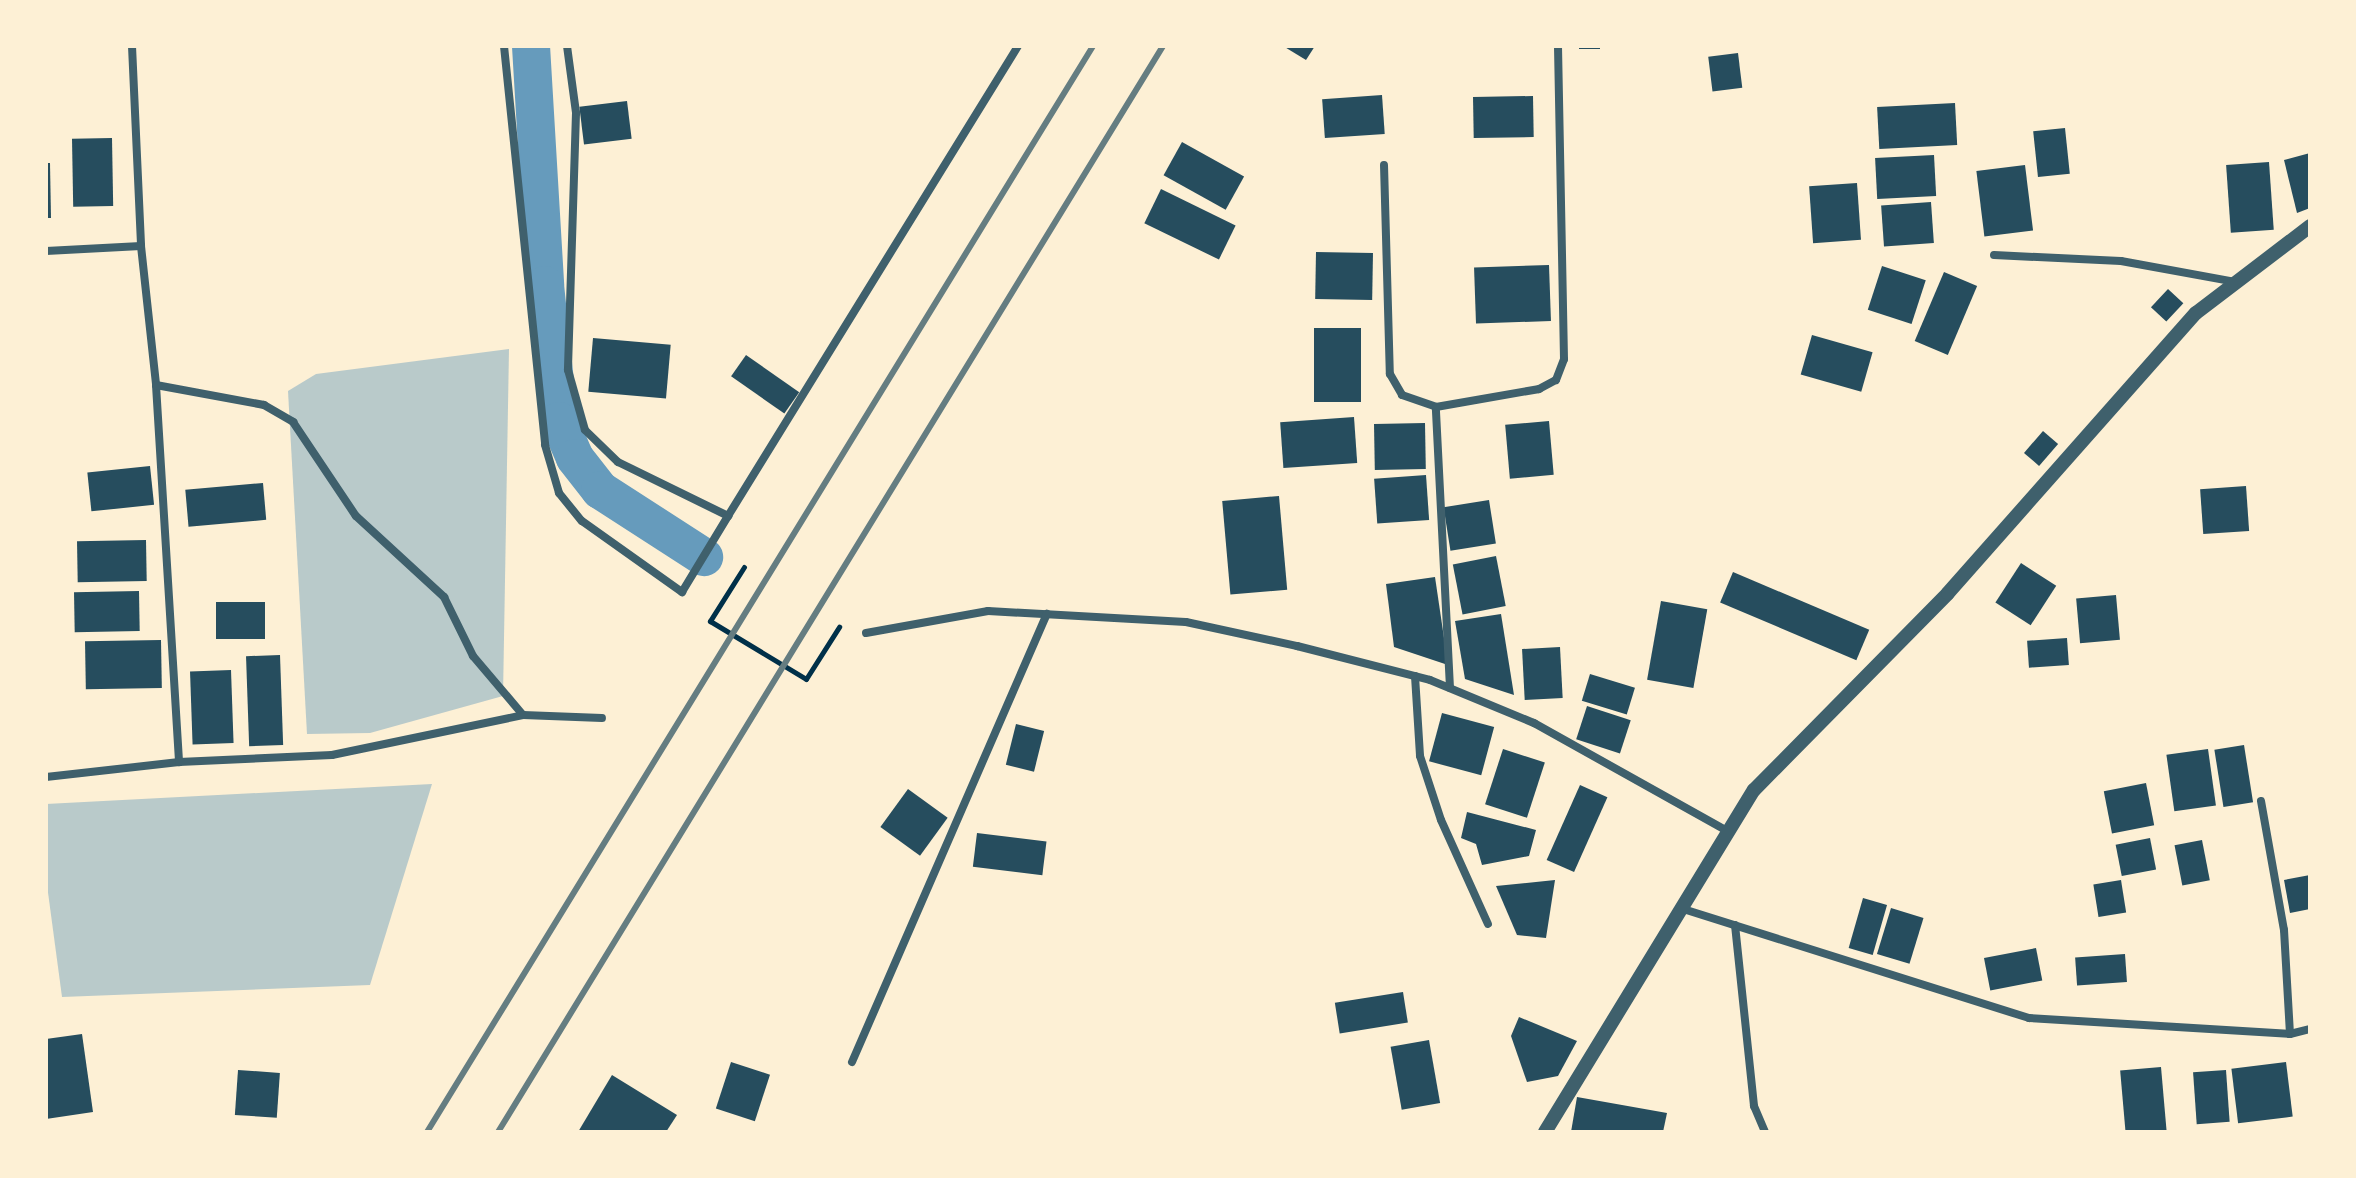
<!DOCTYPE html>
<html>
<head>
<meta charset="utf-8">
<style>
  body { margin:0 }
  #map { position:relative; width:2356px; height:1178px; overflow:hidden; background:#fdf0d5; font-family:"PT Sans Narrow",sans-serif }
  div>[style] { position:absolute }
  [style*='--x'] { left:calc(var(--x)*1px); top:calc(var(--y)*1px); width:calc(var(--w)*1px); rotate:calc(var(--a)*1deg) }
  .green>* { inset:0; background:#b9caca }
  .canal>* { height:38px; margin:-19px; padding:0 19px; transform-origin:19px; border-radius:19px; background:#669bbc }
  .building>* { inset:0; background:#264d5e; transform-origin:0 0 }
  .path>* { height:5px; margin:-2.5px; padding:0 2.5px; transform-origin:2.5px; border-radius:2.5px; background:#003049 }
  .minor>* { height:8px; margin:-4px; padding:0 4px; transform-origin:4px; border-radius:4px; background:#3f606c }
  .tertiary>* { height:14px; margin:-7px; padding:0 7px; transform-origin:7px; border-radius:7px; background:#3f606c }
  .rail>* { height:6px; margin:-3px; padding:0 3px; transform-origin:3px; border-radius:3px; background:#657d81 }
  span { translate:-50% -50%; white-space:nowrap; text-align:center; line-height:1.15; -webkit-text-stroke:6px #fdf0d5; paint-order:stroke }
  .frame { position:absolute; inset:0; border:48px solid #fdf0d5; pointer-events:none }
</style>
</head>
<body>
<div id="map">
  <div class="green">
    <i style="clip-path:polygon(509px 349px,503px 696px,370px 733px,307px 734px,288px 391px,316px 374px)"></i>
    <i style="clip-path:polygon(432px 784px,370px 985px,62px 997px,47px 885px,46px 804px)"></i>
  </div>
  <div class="canal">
    <i style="--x:531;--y:46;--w:239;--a:86.6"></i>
    <i style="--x:545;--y:285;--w:137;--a:84.1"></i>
    <i style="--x:559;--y:421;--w:40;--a:66.6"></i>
    <i style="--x:575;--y:458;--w:41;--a:52"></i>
    <i style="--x:600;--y:490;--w:124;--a:32.8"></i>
  </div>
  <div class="building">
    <i style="clip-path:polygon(1283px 46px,1315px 46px,1306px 60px)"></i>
    <i style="left:1579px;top:46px;width:21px;height:3px"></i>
    <i style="left:1738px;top:53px;width:35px;height:30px;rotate:83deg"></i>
    <i style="left:1382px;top:95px;width:39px;height:60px;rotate:86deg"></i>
    <i style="left:1533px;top:96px;width:41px;height:60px;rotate:89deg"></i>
    <i style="left:627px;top:101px;width:38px;height:48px;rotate:83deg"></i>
    <i style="left:1955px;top:103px;width:42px;height:78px;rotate:87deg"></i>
    <i style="left:2065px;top:128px;width:46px;height:32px;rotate:84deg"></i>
    <i style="left:112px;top:138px;width:68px;height:40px;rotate:89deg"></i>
    <i style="left:1182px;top:142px;width:71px;height:38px;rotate:29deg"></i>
    <i style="clip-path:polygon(2310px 153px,2310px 208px,2297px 213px,2284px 160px)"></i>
    <i style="left:1934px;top:155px;width:41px;height:59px;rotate:87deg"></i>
    <i style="left:2269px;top:162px;width:68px;height:43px;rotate:86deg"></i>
    <i style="clip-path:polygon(46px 163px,50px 163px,51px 218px,46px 218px)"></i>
    <i style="left:2025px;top:165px;width:66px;height:49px;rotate:83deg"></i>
    <i style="left:1857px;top:183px;width:57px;height:48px;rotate:86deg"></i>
    <i style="left:1161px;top:189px;width:83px;height:38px;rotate:26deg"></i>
    <i style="left:1931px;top:202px;width:41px;height:50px;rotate:86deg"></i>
    <i style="left:1316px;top:252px;width:57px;height:47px;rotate:1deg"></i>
    <i style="left:1549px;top:265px;width:56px;height:75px;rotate:88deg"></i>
    <i style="left:1882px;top:266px;width:46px;height:46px;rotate:18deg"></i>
    <i style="left:1944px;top:272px;width:36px;height:75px;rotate:23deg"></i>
    <i style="left:2168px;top:289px;width:21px;height:25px;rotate:43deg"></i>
    <i style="left:1314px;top:328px;width:47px;height:74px"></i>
    <i style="left:1812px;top:335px;width:63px;height:41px;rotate:16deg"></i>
    <i style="left:593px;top:338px;width:78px;height:54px;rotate:5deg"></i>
    <i style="left:746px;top:355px;width:65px;height:26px;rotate:35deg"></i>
    <i style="left:1354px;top:417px;width:46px;height:74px;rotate:86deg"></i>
    <i style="left:1549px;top:421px;width:54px;height:44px;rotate:85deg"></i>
    <i style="left:1425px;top:423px;width:46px;height:51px;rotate:89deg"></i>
    <i style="left:2043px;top:431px;width:20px;height:29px;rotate:41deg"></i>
    <i style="left:150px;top:466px;width:39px;height:63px;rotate:84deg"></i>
    <i style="left:1426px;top:475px;width:45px;height:52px;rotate:86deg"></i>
    <i style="left:263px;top:483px;width:37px;height:78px;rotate:85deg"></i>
    <i style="left:2246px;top:486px;width:45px;height:46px;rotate:86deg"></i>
    <i style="left:1279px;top:496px;width:94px;height:57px;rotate:85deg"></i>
    <i style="left:1489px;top:500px;width:44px;height:46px;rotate:81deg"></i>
    <i style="left:146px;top:540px;width:41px;height:69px;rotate:89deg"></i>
    <i style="left:1496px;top:556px;width:51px;height:44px;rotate:79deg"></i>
    <i style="left:2021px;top:563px;width:42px;height:47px;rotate:33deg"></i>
    <i style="left:1733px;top:572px;width:148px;height:33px;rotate:23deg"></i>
    <i style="clip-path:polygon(1435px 577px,1448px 665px,1394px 647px,1386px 584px)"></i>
    <i style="left:139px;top:591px;width:40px;height:65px;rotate:89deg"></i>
    <i style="left:2116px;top:595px;width:45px;height:40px;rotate:85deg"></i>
    <i style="left:1661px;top:601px;width:47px;height:80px;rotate:10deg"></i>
    <i style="left:265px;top:602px;width:37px;height:49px;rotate:90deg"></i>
    <i style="clip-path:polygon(1501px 614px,1514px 695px,1465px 679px,1455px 621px)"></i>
    <i style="left:2067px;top:638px;width:27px;height:40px;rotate:86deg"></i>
    <i style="left:161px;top:640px;width:48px;height:76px;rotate:89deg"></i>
    <i style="left:1560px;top:647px;width:51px;height:38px;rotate:87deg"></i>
    <i style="left:280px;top:655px;width:90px;height:34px;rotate:88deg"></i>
    <i style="left:231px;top:670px;width:73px;height:41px;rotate:88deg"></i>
    <i style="left:1590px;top:674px;width:47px;height:28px;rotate:17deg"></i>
    <i style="left:1587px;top:706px;width:46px;height:35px;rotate:18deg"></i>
    <i style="left:1442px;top:713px;width:54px;height:50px;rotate:15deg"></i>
    <i style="left:1016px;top:724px;width:29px;height:42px;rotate:14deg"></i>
    <i style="left:2244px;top:745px;width:58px;height:30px;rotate:81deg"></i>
    <i style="left:1503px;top:749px;width:44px;height:58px;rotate:18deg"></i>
    <i style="left:2208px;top:749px;width:57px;height:42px;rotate:82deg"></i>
    <i style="left:2146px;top:783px;width:43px;height:43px;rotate:79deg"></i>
    <i style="left:1580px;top:785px;width:30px;height:82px;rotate:24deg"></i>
    <i style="left:908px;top:789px;width:49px;height:47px;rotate:36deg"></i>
    <i style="clip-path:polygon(1467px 812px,1536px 830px,1529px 856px,1482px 865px,1476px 844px,1461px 838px)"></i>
    <i style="left:977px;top:833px;width:70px;height:34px;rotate:7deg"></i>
    <i style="left:2150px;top:838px;width:32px;height:35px;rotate:79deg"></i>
    <i style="left:2202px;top:840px;width:41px;height:28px;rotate:79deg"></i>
    <i style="clip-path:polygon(2310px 875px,2310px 909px,2290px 913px,2284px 880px)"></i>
    <i style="clip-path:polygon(1555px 880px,1546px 938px,1517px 935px,1496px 886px)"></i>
    <i style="left:2121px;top:880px;width:33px;height:28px;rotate:81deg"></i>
    <i style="left:1863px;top:898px;width:25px;height:52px;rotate:16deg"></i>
    <i style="left:1891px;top:908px;width:34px;height:48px;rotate:17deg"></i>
    <i style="left:2036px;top:948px;width:33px;height:53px;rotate:79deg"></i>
    <i style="left:2125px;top:954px;width:28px;height:50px;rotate:86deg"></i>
    <i style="left:1403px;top:992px;width:31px;height:69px;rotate:81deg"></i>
    <i style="clip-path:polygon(1519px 1017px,1577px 1041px,1558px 1076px,1527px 1082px,1511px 1036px)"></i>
    <i style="clip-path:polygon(82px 1034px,93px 1112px,46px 1119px,46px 1039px)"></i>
    <i style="left:1429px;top:1040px;width:64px;height:39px;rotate:80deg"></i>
    <i style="left:731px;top:1062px;width:41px;height:49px;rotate:18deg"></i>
    <i style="left:2286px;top:1062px;width:55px;height:55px;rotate:83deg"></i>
    <i style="left:2161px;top:1067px;width:64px;height:41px;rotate:85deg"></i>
    <i style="left:238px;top:1070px;width:42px;height:45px;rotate:4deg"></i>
    <i style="left:2226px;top:1070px;width:52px;height:33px;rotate:86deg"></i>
    <i style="clip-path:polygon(612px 1075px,677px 1115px,666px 1132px,578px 1132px)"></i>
    <i style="clip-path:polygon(1577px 1097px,1667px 1113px,1663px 1132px,1571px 1132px)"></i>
  </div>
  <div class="path">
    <i style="--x:744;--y:567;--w:64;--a:122.2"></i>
    <i style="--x:710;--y:621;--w:112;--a:31.1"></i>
    <i style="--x:806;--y:679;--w:62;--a:-57.6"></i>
  </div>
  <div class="minor">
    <i style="--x:132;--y:46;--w:200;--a:87.4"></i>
    <i style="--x:141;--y:246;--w:140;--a:83.8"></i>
    <i style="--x:156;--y:385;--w:378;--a:86.5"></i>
    <i style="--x:504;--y:46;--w:401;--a:84.1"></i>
    <i style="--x:545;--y:445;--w:50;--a:73.7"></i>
    <i style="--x:559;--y:493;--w:36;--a:51"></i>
    <i style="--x:582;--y:521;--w:123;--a:35.4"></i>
    <i style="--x:682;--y:592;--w:89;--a:-58.8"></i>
    <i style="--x:567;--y:46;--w:68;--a:82.3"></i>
    <i style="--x:576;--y:113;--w:257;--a:91.8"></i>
    <i style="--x:568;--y:370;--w:62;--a:74.2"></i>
    <i style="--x:585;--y:430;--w:46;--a:44.1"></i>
    <i style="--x:618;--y:462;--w:123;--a:26.1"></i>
    <i style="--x:728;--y:516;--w:552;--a:-58.32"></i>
    <i style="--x:1384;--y:165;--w:209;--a:88.4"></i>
    <i style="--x:1390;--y:374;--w:24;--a:60"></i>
    <i style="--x:1402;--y:395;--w:36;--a:19"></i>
    <i style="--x:46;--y:251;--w:95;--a:-3"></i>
    <i style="--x:1994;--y:255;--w:127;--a:2.7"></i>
    <i style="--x:2121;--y:261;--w:116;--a:10.4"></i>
    <i style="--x:156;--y:385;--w:110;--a:10.5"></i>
    <i style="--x:264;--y:405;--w:34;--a:30"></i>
    <i style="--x:293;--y:422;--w:113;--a:56.2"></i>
    <i style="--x:356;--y:516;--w:120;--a:42.6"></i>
    <i style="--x:444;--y:597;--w:66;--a:63.8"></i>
    <i style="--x:473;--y:656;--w:77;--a:49.7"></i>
    <i style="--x:866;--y:633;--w:124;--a:-10.2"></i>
    <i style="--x:988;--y:611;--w:198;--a:3.2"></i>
    <i style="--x:1186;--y:622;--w:114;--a:12.2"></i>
    <i style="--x:1297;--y:646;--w:137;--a:14.3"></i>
    <i style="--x:1430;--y:680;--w:113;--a:22.5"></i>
    <i style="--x:1534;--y:723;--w:223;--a:29.2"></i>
    <i style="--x:1415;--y:676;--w:80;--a:86.4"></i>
    <i style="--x:1420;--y:756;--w:67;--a:71.8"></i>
    <i style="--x:1441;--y:820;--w:114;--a:65.7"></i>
    <i style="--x:1450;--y:688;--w:281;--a:-92.9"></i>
    <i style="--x:1436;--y:407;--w:105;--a:-9.9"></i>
    <i style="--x:1539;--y:389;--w:19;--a:-28"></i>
    <i style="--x:1556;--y:380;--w:22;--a:-69"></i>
    <i style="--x:1564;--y:359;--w:313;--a:-91.1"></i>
    <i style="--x:46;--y:777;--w:134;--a:-6.4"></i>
    <i style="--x:179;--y:762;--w:153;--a:-2.6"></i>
    <i style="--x:332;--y:755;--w:195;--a:-11.8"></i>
    <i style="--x:523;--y:715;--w:79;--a:2.2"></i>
    <i style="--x:2261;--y:801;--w:131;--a:79.9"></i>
    <i style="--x:2284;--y:930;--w:104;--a:86.7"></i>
    <i style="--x:1680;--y:908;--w:366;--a:17.5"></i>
    <i style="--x:2029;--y:1018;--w:261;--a:3.5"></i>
    <i style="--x:2290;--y:1034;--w:21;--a:-14"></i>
    <i style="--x:1735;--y:925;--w:182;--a:84"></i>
    <i style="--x:1754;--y:1106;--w:28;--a:67"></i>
    <i style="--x:852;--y:1062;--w:489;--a:-66.5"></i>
  </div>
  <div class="tertiary">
    <i style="--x:1545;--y:1132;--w:401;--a:-58.6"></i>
    <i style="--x:1754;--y:790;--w:276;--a:-45.4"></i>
    <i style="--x:1948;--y:593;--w:374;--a:-48.5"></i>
    <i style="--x:2196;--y:313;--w:143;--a:-37.3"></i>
  </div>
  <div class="rail">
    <i style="--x:427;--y:1132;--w:1274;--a:-58.48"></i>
    <i style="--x:498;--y:1132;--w:1273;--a:-58.52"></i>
  </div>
  <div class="frame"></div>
</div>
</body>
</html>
